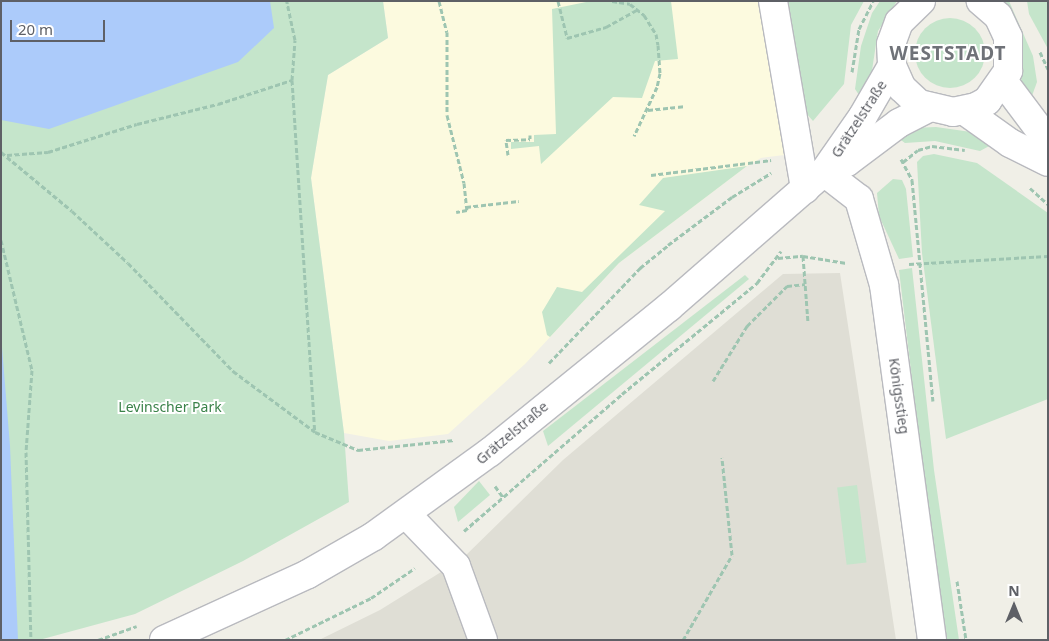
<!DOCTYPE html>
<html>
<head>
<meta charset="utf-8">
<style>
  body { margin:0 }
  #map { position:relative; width:1049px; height:641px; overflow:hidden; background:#f0efe7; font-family:"Noto Sans",sans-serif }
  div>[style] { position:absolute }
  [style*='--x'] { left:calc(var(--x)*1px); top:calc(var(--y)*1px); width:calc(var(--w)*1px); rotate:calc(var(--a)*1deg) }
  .commercial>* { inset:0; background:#fcfadf }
  .education>* { inset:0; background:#dfded5 }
  .green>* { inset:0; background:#c5e5cb; transform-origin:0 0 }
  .round { border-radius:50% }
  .water>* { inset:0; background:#accbfa }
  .path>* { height:3px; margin-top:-1.5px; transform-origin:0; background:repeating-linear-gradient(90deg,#9ec5b1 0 5px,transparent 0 7.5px) }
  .roads { filter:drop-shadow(1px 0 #b9babf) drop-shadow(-1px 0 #b9babf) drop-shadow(0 1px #b9babf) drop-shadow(0 -1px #b9babf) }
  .minor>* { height:28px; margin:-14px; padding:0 14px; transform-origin:14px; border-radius:14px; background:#fff }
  span { translate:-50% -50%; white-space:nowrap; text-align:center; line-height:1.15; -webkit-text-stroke:4px #fff; paint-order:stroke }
  .street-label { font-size:14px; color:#5e6066 }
  .park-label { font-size:14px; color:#3a8249 }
  .district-label { font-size:19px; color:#6f7278; font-weight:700; letter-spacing:1px }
  .frame { position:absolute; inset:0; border:2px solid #5e6066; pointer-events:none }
  .north { position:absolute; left:989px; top:581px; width:50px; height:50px; -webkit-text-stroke:4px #fff; paint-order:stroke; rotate:0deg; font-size:14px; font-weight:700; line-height:20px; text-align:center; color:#5e6066 }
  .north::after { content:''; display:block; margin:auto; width:18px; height:22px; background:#5e6066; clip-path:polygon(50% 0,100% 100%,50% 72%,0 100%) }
  .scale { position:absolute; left:10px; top:20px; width:95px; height:22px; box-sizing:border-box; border:2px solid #5e6066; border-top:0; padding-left:6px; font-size:15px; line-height:18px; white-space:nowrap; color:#5e6066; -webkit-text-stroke:4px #fff; paint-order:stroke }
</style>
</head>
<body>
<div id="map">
  <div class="commercial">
    <i style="clip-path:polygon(383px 1px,765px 1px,784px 155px,761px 158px,747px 166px,619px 263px,525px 364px,448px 434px,389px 441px,344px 433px,311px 178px,328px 75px,388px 38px)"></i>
  </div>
  <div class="education">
    <i style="clip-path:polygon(840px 273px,896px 640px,319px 640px,380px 610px,462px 559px,563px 460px,783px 274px)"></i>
  </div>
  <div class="green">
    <i style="clip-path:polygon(1px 1px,383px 1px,388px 38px,328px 75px,311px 178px,344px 433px,349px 502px,243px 561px,135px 614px,39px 640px,1px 640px)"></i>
    <i style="clip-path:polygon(591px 1px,671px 1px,678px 59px,655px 61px,642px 98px,613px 97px,541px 164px,539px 146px,511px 149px,511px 142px,534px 142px,534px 135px,556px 134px,552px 9px)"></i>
    <i style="clip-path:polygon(783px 1px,864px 1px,851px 25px,844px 84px,813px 121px,805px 112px)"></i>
    <i style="clip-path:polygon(880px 1px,897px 1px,878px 31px,871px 77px,861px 98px,855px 89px,861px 46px,872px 13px)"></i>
    <i style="clip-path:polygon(997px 1px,1009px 1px,1033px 56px,1037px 82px,1029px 104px)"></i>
    <i style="clip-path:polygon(1027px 1px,1048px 1px,1048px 49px,1029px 14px)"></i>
    <i class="round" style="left:915px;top:18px;width:70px;height:70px"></i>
    <i style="clip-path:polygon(936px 127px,971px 132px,993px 144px,980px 151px,935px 141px,905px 143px,898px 138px,912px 128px)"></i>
    <i style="clip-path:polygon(934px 154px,977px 163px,1048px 213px,1048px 399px,946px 439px,922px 253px,917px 162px,923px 156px)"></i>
    <i style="clip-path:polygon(747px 166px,619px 263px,550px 337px,547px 335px,542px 312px,557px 287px,582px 292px,665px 211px,639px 205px,663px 178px)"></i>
    <i style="clip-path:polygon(893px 179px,902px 180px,906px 189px,913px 257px,899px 259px,879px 216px,877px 193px)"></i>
    <i style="clip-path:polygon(912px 268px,934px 470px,959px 640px,947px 640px,923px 472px,899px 270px)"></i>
    <i style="clip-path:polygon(745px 275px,749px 279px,548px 446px,543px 431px)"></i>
    <i style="clip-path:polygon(479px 481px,490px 495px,458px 522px,454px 507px)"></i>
    <i style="left:857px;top:485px;width:78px;height:20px;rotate:83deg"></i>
  </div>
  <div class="water">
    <i style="clip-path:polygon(1px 1px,270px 1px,274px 28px,238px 62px,49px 129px,1px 120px)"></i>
    <i style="clip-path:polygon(1px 335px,10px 446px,18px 640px,1px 640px)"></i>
  </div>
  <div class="path">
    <i style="--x:439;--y:1;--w:32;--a:76"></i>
    <i style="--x:447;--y:32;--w:83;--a:90"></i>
    <i style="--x:447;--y:115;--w:70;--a:76"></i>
    <i style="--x:464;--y:183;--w:27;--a:84"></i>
    <i style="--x:467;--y:210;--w:11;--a:170"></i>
    <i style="--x:558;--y:1;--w:38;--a:76"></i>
    <i style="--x:567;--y:38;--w:41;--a:-15.8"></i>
    <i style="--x:606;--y:27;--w:35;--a:-29"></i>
    <i style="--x:612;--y:1;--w:18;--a:9"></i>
    <i style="--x:630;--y:4;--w:18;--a:38"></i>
    <i style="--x:644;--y:15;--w:22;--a:58"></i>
    <i style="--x:656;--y:34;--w:11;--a:80"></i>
    <i style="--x:658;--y:45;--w:28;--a:86"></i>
    <i style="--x:660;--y:73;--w:14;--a:102"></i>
    <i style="--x:657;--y:87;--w:54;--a:115.1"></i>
    <i style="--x:1040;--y:52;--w:19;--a:65"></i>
    <i style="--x:852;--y:72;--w:44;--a:-80.8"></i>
    <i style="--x:859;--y:29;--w:31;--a:-63"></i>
    <i style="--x:292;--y:80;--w:353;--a:86.3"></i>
    <i style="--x:648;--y:110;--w:36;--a:-6"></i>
    <i style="--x:1;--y:152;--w:92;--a:39.7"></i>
    <i style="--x:72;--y:211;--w:76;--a:42.9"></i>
    <i style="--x:128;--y:263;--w:151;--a:45.8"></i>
    <i style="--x:233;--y:371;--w:102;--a:36.6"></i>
    <i style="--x:315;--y:432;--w:47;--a:22.7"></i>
    <i style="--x:358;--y:450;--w:97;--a:-5.9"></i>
    <i style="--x:7;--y:155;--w:41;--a:-4.2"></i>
    <i style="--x:48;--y:152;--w:93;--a:-17.5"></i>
    <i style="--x:137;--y:124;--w:83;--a:-13.9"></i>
    <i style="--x:218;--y:104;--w:78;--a:-18"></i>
    <i style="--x:292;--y:80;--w:40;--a:-85.7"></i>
    <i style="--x:295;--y:40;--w:40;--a:-102"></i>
    <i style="--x:508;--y:155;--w:15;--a:-98"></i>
    <i style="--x:506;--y:140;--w:24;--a:-2"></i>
    <i style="--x:530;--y:139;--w:4;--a:-90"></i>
    <i style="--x:901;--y:159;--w:24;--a:62"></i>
    <i style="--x:912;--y:180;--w:222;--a:84.6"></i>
    <i style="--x:903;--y:162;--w:19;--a:-39"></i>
    <i style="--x:918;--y:150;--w:15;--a:-16"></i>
    <i style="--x:932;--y:146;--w:33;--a:7"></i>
    <i style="--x:651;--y:175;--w:121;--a:-7.1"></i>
    <i style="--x:1030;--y:188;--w:24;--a:42"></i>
    <i style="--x:466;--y:207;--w:53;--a:-6.5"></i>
    <i style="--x:1;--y:240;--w:134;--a:76.6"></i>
    <i style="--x:32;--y:370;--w:82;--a:94.2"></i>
    <i style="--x:26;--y:452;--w:188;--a:88.5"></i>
    <i style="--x:803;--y:256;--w:67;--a:85.7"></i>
    <i style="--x:778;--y:258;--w:25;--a:-5"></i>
    <i style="--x:803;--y:256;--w:44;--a:9.2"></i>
    <i style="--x:909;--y:264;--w:139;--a:-3.3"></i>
    <i style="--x:549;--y:363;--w:132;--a:-46.2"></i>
    <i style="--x:640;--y:268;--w:36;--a:-39"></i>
    <i style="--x:668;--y:245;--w:80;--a:-36.9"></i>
    <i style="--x:732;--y:197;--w:46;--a:-31.6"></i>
    <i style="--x:713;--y:381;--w:65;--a:-58.3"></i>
    <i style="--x:747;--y:326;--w:57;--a:-45"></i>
    <i style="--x:787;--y:286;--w:18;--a:-6"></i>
    <i style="--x:495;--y:486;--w:14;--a:54"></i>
    <i style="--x:464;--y:531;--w:209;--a:-40.9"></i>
    <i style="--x:622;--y:394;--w:175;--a:-39.4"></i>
    <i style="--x:757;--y:283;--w:40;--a:-53"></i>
    <i style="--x:957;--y:581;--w:60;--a:81.3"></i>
    <i style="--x:98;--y:640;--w:41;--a:-19.7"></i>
    <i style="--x:285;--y:640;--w:96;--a:-26"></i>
    <i style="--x:371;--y:598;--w:53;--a:-34.3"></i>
    <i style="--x:683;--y:640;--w:98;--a:-60"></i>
    <i style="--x:732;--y:555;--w:98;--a:-95.9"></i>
  </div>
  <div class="roads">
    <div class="minor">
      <i style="--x:773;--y:1;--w:191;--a:80.3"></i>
      <i style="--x:921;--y:1;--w:30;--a:136"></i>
      <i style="--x:899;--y:22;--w:23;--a:110"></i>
      <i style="--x:891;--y:44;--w:22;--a:87"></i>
      <i style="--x:892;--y:66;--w:24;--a:66"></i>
      <i style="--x:902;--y:88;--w:23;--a:43"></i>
      <i style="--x:919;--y:104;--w:35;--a:13"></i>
      <i style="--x:953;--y:112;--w:24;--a:-12"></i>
      <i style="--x:976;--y:107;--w:13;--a:-29"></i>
      <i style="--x:987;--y:101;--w:37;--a:-55"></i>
      <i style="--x:1008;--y:71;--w:34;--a:-90"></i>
      <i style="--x:1008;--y:37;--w:23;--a:-115"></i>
      <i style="--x:998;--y:16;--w:23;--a:-139"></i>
      <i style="--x:1003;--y:81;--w:75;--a:53.1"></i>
      <i style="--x:965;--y:111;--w:55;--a:35.4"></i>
      <i style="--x:1010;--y:143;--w:42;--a:26.6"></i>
      <i style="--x:830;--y:169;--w:18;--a:-22"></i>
      <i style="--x:847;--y:162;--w:65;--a:-36.9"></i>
      <i style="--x:899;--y:123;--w:34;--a:-27"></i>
      <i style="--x:824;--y:172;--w:44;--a:37.6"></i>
      <i style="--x:859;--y:199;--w:90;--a:73.8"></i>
      <i style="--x:884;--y:285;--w:358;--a:82.3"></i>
      <i style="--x:406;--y:514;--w:72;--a:46.1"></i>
      <i style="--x:456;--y:566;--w:79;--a:70"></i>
      <i style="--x:164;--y:640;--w:158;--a:-24.6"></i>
      <i style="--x:308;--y:574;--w:76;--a:-29.9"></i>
      <i style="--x:374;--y:536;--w:143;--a:-35.9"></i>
      <i style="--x:490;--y:452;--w:230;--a:-39"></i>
      <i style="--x:669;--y:307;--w:206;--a:-41.1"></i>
      <i style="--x:824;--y:172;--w:68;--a:-55.1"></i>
      <i style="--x:863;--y:116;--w:58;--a:-59.9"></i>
    </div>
  </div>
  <div class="street-label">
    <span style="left:859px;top:119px;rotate:-57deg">Grätzelstraße</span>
    <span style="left:899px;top:396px;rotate:82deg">Königsstieg</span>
    <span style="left:512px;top:433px;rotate:-40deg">Grätzelstraße</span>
  </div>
  <div class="park-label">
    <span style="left:170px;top:407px">Levinscher Park</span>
  </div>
  <div class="district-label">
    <span style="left:948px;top:54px">WESTSTADT</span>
  </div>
  <div class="frame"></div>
  <div class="north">N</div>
  <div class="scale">20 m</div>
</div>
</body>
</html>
